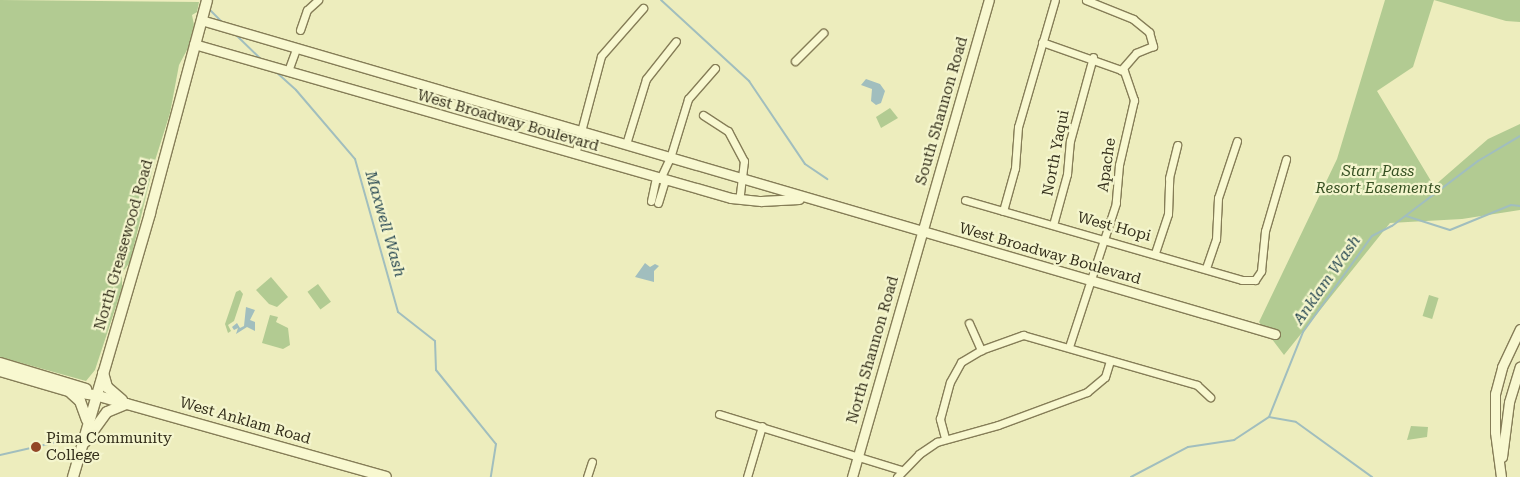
<!DOCTYPE html>
<html>
<head>
<meta charset="utf-8">
<style>
  body { margin:0 }
  #map { position:relative; width:1520px; height:477px; overflow:hidden; background:#ededbd; font-family:"Roboto Serif",serif }
  div>[style] { position:absolute }
  [style*='--x'] { left:calc(var(--x)*1px); top:calc(var(--y)*1px); width:calc(var(--w)*1px); rotate:calc(var(--a)*1deg) }
  .green>* { inset:0; background:#b2cb92; transform-origin:0 0 }
  .water>* { inset:0; background:#a1bebe }
  .stream>* { height:2px; margin:-1px; padding:0 1px; transform-origin:1px; border-radius:1px; background:#a1bebe }
  .roads { filter:drop-shadow(1px 0 #857d57) drop-shadow(-1px 0 #857d57) drop-shadow(0 1px #857d57) drop-shadow(0 -1px #857d57) }
  .minor>* { height:7px; margin:-3.5px; padding:0 3.5px; transform-origin:3.5px; border-radius:3.5px; background:#f8f8d0 }
  .tertiary>* { height:9px; margin:-4.5px; padding:0 4.5px; transform-origin:4.5px; border-radius:4.5px; background:#f8f8d0 }
  .secondary>* { height:10px; margin:-5px; padding:0 5px; transform-origin:5px; border-radius:5px; background:#f8f8d0 }
  .dots>* { width:14px; height:14px; translate:-50% -50%; box-sizing:border-box; border:2px solid #f4f5cd; border-radius:50% }
  span { translate:-50% -50%; white-space:nowrap; text-align:center; line-height:1.15; -webkit-text-stroke:4.5px #f4f5cd; paint-order:stroke }
  .street-label { font-size:15px; color:#342f1b }
  .park-label { font-size:15px; color:#365022; font-style:italic }
  .poi-label { font-size:15px; color:#342f1b }
  .left { translate:0 -50%; text-align:left }
  .water-label { font-size:16px; color:#2a4a54; font-style:italic }
</style>
</head>
<body>
<div id="map">
  <div class="green">
    <i style="clip-path:polygon(0 0,199px 2px,197px 12px,192px 15px,194px 25px,188px 48px,179px 65px,170px 113px,153px 167px,130px 262px,122px 273px,122px 288px,95px 370px,86px 381px,0 357px)"></i>
    <i style="clip-path:polygon(1385px 0,1520px 0,1520px 22px,1506px 21px,1434px 0,1413px 67px,1377px 91px,1434px 186px,1488px 139px,1520px 124px,1520px 210px,1462px 219px,1390px 223px,1284px 355px,1259px 322px,1337px 159px)"></i>
    <i style="clip-path:polygon(890px 108px,898px 118px,881px 128px,876px 117px)"></i>
    <i style="clip-path:polygon(271px 277px,288px 297px,277px 307px,269px 304px,256px 290px)"></i>
    <i style="left:318px;top:284px;width:22px;height:13px;rotate:54deg"></i>
    <i style="clip-path:polygon(240px 290px,243px 294px,234px 321px,228px 325px,231px 331px,228px 333px,225px 324px,236px 292px)"></i>
    <i style="left:1429px;top:295px;width:10px;height:22px;rotate:17deg"></i>
    <i style="clip-path:polygon(270px 315px,278px 317px,276px 322px,288px 328px,290px 345px,283px 349px,262px 343px)"></i>
    <i style="clip-path:polygon(1411px 426px,1428px 427px,1427px 437px,1407px 440px)"></i>
  </div>
  <div class="water">
    <i style="clip-path:polygon(866px 79px,880px 84px,885px 91px,881px 103px,876px 105px,871px 101px,872px 89px,861px 85px)"></i>
    <i style="clip-path:polygon(645px 263px,650px 267px,655px 264px,659px 266px,654px 271px,654px 282px,635px 277px)"></i>
    <i style="clip-path:polygon(246px 307px,255px 310px,250px 320px,255px 322px,255px 331px,247px 327px,236px 334px,238px 328px,234px 330px,232px 327px,237px 323px,240px 328px,244px 326px)"></i>
  </div>
  <div class="stream">
    <i style="--x:661;--y:0;--w:120;--a:42.6"></i>
    <i style="--x:749;--y:81;--w:100;--a:56"></i>
    <i style="--x:805;--y:164;--w:27;--a:34"></i>
    <i style="--x:208;--y:8;--w:20;--a:45"></i>
    <i style="--x:235;--y:34;--w:37;--a:44"></i>
    <i style="--x:275;--y:71;--w:28;--a:42"></i>
    <i style="--x:296;--y:90;--w:91;--a:49.5"></i>
    <i style="--x:355;--y:159;--w:159;--a:74.3"></i>
    <i style="--x:398;--y:312;--w:47;--a:38.1"></i>
    <i style="--x:435;--y:341;--w:29;--a:88"></i>
    <i style="--x:436;--y:370;--w:95;--a:51"></i>
    <i style="--x:496;--y:444;--w:33;--a:99"></i>
    <i style="--x:1406;--y:216;--w:46;--a:17.7"></i>
    <i style="--x:1450;--y:230;--w:66;--a:-22.3"></i>
    <i style="--x:1511;--y:205;--w:9;--a:6"></i>
    <i style="--x:1269;--y:417;--w:27;--a:10"></i>
    <i style="--x:1296;--y:422;--w:94;--a:35.9"></i>
    <i style="--x:0;--y:455;--w:63;--a:-12.9"></i>
    <i style="--x:1131;--y:477;--w:64;--a:-27.8"></i>
    <i style="--x:1188;--y:447;--w:47;--a:-8.7"></i>
    <i style="--x:1234;--y:440;--w:42;--a:-33.3"></i>
    <i style="--x:1269;--y:417;--w:92;--a:-68.2"></i>
    <i style="--x:1303;--y:332;--w:118;--a:-54.3"></i>
    <i style="--x:1372;--y:236;--w:22;--a:-27"></i>
    <i style="--x:1392;--y:226;--w:108;--a:-37.1"></i>
    <i style="--x:1478;--y:161;--w:49;--a:-30.8"></i>
  </div>
  <div class="roads">
    <div class="minor">
      <i style="--x:1086;--y:0;--w:51;--a:22"></i>
      <i style="--x:1133;--y:19;--w:21;--a:39"></i>
      <i style="--x:1149;--y:32;--w:15;--a:74"></i>
      <i style="--x:1153;--y:46;--w:18;--a:158"></i>
      <i style="--x:1136;--y:53;--w:23;--a:131"></i>
      <i style="--x:300;--y:30;--w:21;--a:-71"></i>
      <i style="--x:307;--y:10;--w:15;--a:-42"></i>
      <i style="--x:1042;--y:42;--w:87;--a:19.5"></i>
      <i style="--x:1124;--y:71;--w:31;--a:71"></i>
      <i style="--x:1134;--y:100;--w:67;--a:103"></i>
      <i style="--x:1119;--y:165;--w:38;--a:95"></i>
      <i style="--x:1116;--y:203;--w:151;--a:108.1"></i>
      <i style="--x:795;--y:61;--w:40;--a:-45"></i>
      <i style="--x:288;--y:71;--w:23;--a:-70"></i>
      <i style="--x:703;--y:115;--w:30;--a:33"></i>
      <i style="--x:728;--y:131;--w:34;--a:62"></i>
      <i style="--x:744;--y:161;--w:38;--a:97"></i>
      <i style="--x:626;--y:144;--w:68;--a:-72.9"></i>
      <i style="--x:646;--y:79;--w:48;--a:-51.7"></i>
      <i style="--x:575;--y:154;--w:101;--a:-75.1"></i>
      <i style="--x:601;--y:56;--w:64;--a:-48.8"></i>
      <i style="--x:660;--y:179;--w:23;--a:-65"></i>
      <i style="--x:670;--y:158;--w:62;--a:-73"></i>
      <i style="--x:688;--y:99;--w:41;--a:-48.9"></i>
      <i style="--x:965;--y:200;--w:288;--a:16.1"></i>
      <i style="--x:1242;--y:280;--w:13;--a:0"></i>
      <i style="--x:1255;--y:280;--w:11;--a:-56"></i>
      <i style="--x:1261;--y:271;--w:40;--a:-84.3"></i>
      <i style="--x:1265;--y:231;--w:75;--a:-73.7"></i>
      <i style="--x:651;--y:201;--w:24;--a:-78"></i>
      <i style="--x:658;--y:203;--w:24;--a:-73"></i>
      <i style="--x:1003;--y:211;--w:45;--a:-74.4"></i>
      <i style="--x:1015;--y:168;--w:41;--a:-85.8"></i>
      <i style="--x:1018;--y:127;--w:132;--a:-73.8"></i>
      <i style="--x:1053;--y:225;--w:53;--a:-74.6"></i>
      <i style="--x:1067;--y:174;--w:33;--a:-85"></i>
      <i style="--x:1070;--y:141;--w:87;--a:-74.7"></i>
      <i style="--x:1155;--y:253;--w:41;--a:-71.6"></i>
      <i style="--x:1168;--y:214;--w:36;--a:-88"></i>
      <i style="--x:1169;--y:178;--w:34;--a:-76"></i>
      <i style="--x:1206;--y:268;--w:31;--a:-71"></i>
      <i style="--x:1216;--y:239;--w:41;--a:-87.2"></i>
      <i style="--x:1218;--y:198;--w:60;--a:-71.6"></i>
      <i style="--x:969;--y:323;--w:30;--a:66"></i>
      <i style="--x:719;--y:414;--w:190;--a:17.1"></i>
      <i style="--x:945;--y:438;--w:20;--a:-105"></i>
      <i style="--x:940;--y:419;--w:38;--a:-75"></i>
      <i style="--x:950;--y:382;--w:23;--a:-61"></i>
      <i style="--x:961;--y:362;--w:23;--a:-31"></i>
      <i style="--x:981;--y:350;--w:45;--a:-19.7"></i>
      <i style="--x:1023;--y:335;--w:181;--a:16"></i>
      <i style="--x:1197;--y:385;--w:18;--a:43"></i>
      <i style="--x:587;--y:477;--w:16;--a:-72"></i>
      <i style="--x:747;--y:477;--w:53;--a:-73.6"></i>
      <i style="--x:897;--y:477;--w:32;--a:-46"></i>
      <i style="--x:919;--y:454;--w:22;--a:-34"></i>
      <i style="--x:937;--y:442;--w:63;--a:-15.6"></i>
      <i style="--x:998;--y:425;--w:95;--a:-20.3"></i>
      <i style="--x:1087;--y:392;--w:23;--a:-40"></i>
      <i style="--x:1105;--y:377;--w:17;--a:-73"></i>
    </div>
    <div class="tertiary">
      <i style="--x:201;--y:20;--w:1119;--a:16.3"></i>
      <i style="--x:194;--y:44;--w:559;--a:16"></i>
      <i style="--x:731;--y:198;--w:30;--a:6"></i>
      <i style="--x:761;--y:201;--w:38;--a:-3"></i>
      <i style="--x:1502;--y:457;--w:55;--a:-82.7"></i>
      <i style="--x:1509;--y:402;--w:37;--a:-73"></i>
      <i style="--x:852;--y:477;--w:496;--a:-74"></i>
      <i style="--x:1501;--y:477;--w:45;--a:-97.6"></i>
      <i style="--x:1495;--y:432;--w:38;--a:-90"></i>
      <i style="--x:1495;--y:394;--w:28;--a:-75"></i>
      <i style="--x:1502;--y:367;--w:42;--a:-64.7"></i>
    </div>
    <div class="secondary">
      <i style="--x:0;--y:363;--w:90;--a:16.8"></i>
      <i style="--x:0;--y:371;--w:72;--a:16.2"></i>
      <i style="--x:69;--y:391;--w:26;--a:9"></i>
      <i style="--x:95;--y:395;--w:302;--a:15.7"></i>
      <i style="--x:103;--y:373;--w:15;--a:74"></i>
      <i style="--x:107;--y:387;--w:20;--a:41"></i>
      <i style="--x:71;--y:393;--w:12;--a:42"></i>
      <i style="--x:80;--y:401;--w:20;--a:70"></i>
      <i style="--x:85;--y:442;--w:37;--a:-54"></i>
      <i style="--x:107;--y:412;--w:21;--a:-23"></i>
      <i style="--x:73;--y:477;--w:275;--a:-73.7"></i>
      <i style="--x:150;--y:213;--w:220;--a:-75"></i>
    </div>
  </div>
  <div class="dots">
    <i style="left:36px;top:447px;background:#934727"></i>
  </div>
  <div class="street-label">
    <span style="left:942px;top:111px;rotate:-74deg">South Shannon Road</span>
    <span style="left:508px;top:121px;rotate:16deg">West Broadway Boulevard</span>
    <span style="left:1056px;top:153px;rotate:-79deg">North Yaqui</span>
    <span style="left:1107px;top:165px;rotate:-82deg">Apache</span>
    <span style="left:1114px;top:227px;rotate:15deg">West Hopi</span>
    <span style="left:124px;top:245px;rotate:-74deg">North Greasewood Road</span>
    <span style="left:1050px;top:254px;rotate:16deg">West Broadway Boulevard</span>
    <span style="left:873px;top:350px;rotate:-74deg">North Shannon Road</span>
    <span style="left:245px;top:421px;rotate:16deg">West Anklam Road</span>
  </div>
  <div class="park-label">
    <span style="left:1378px;top:180px">Starr Pass<br>Resort Easements</span>
  </div>
  <div class="poi-label">
    <span class="left" style="left:46px;top:447px">Pima Community<br>College</span>
  </div>
  <div class="water-label">
    <span style="left:385px;top:224px;rotate:74deg">Maxwell Wash</span>
    <span style="left:1327px;top:280px;rotate:-55deg">Anklam Wash</span>
  </div>
</div>
</body>
</html>
